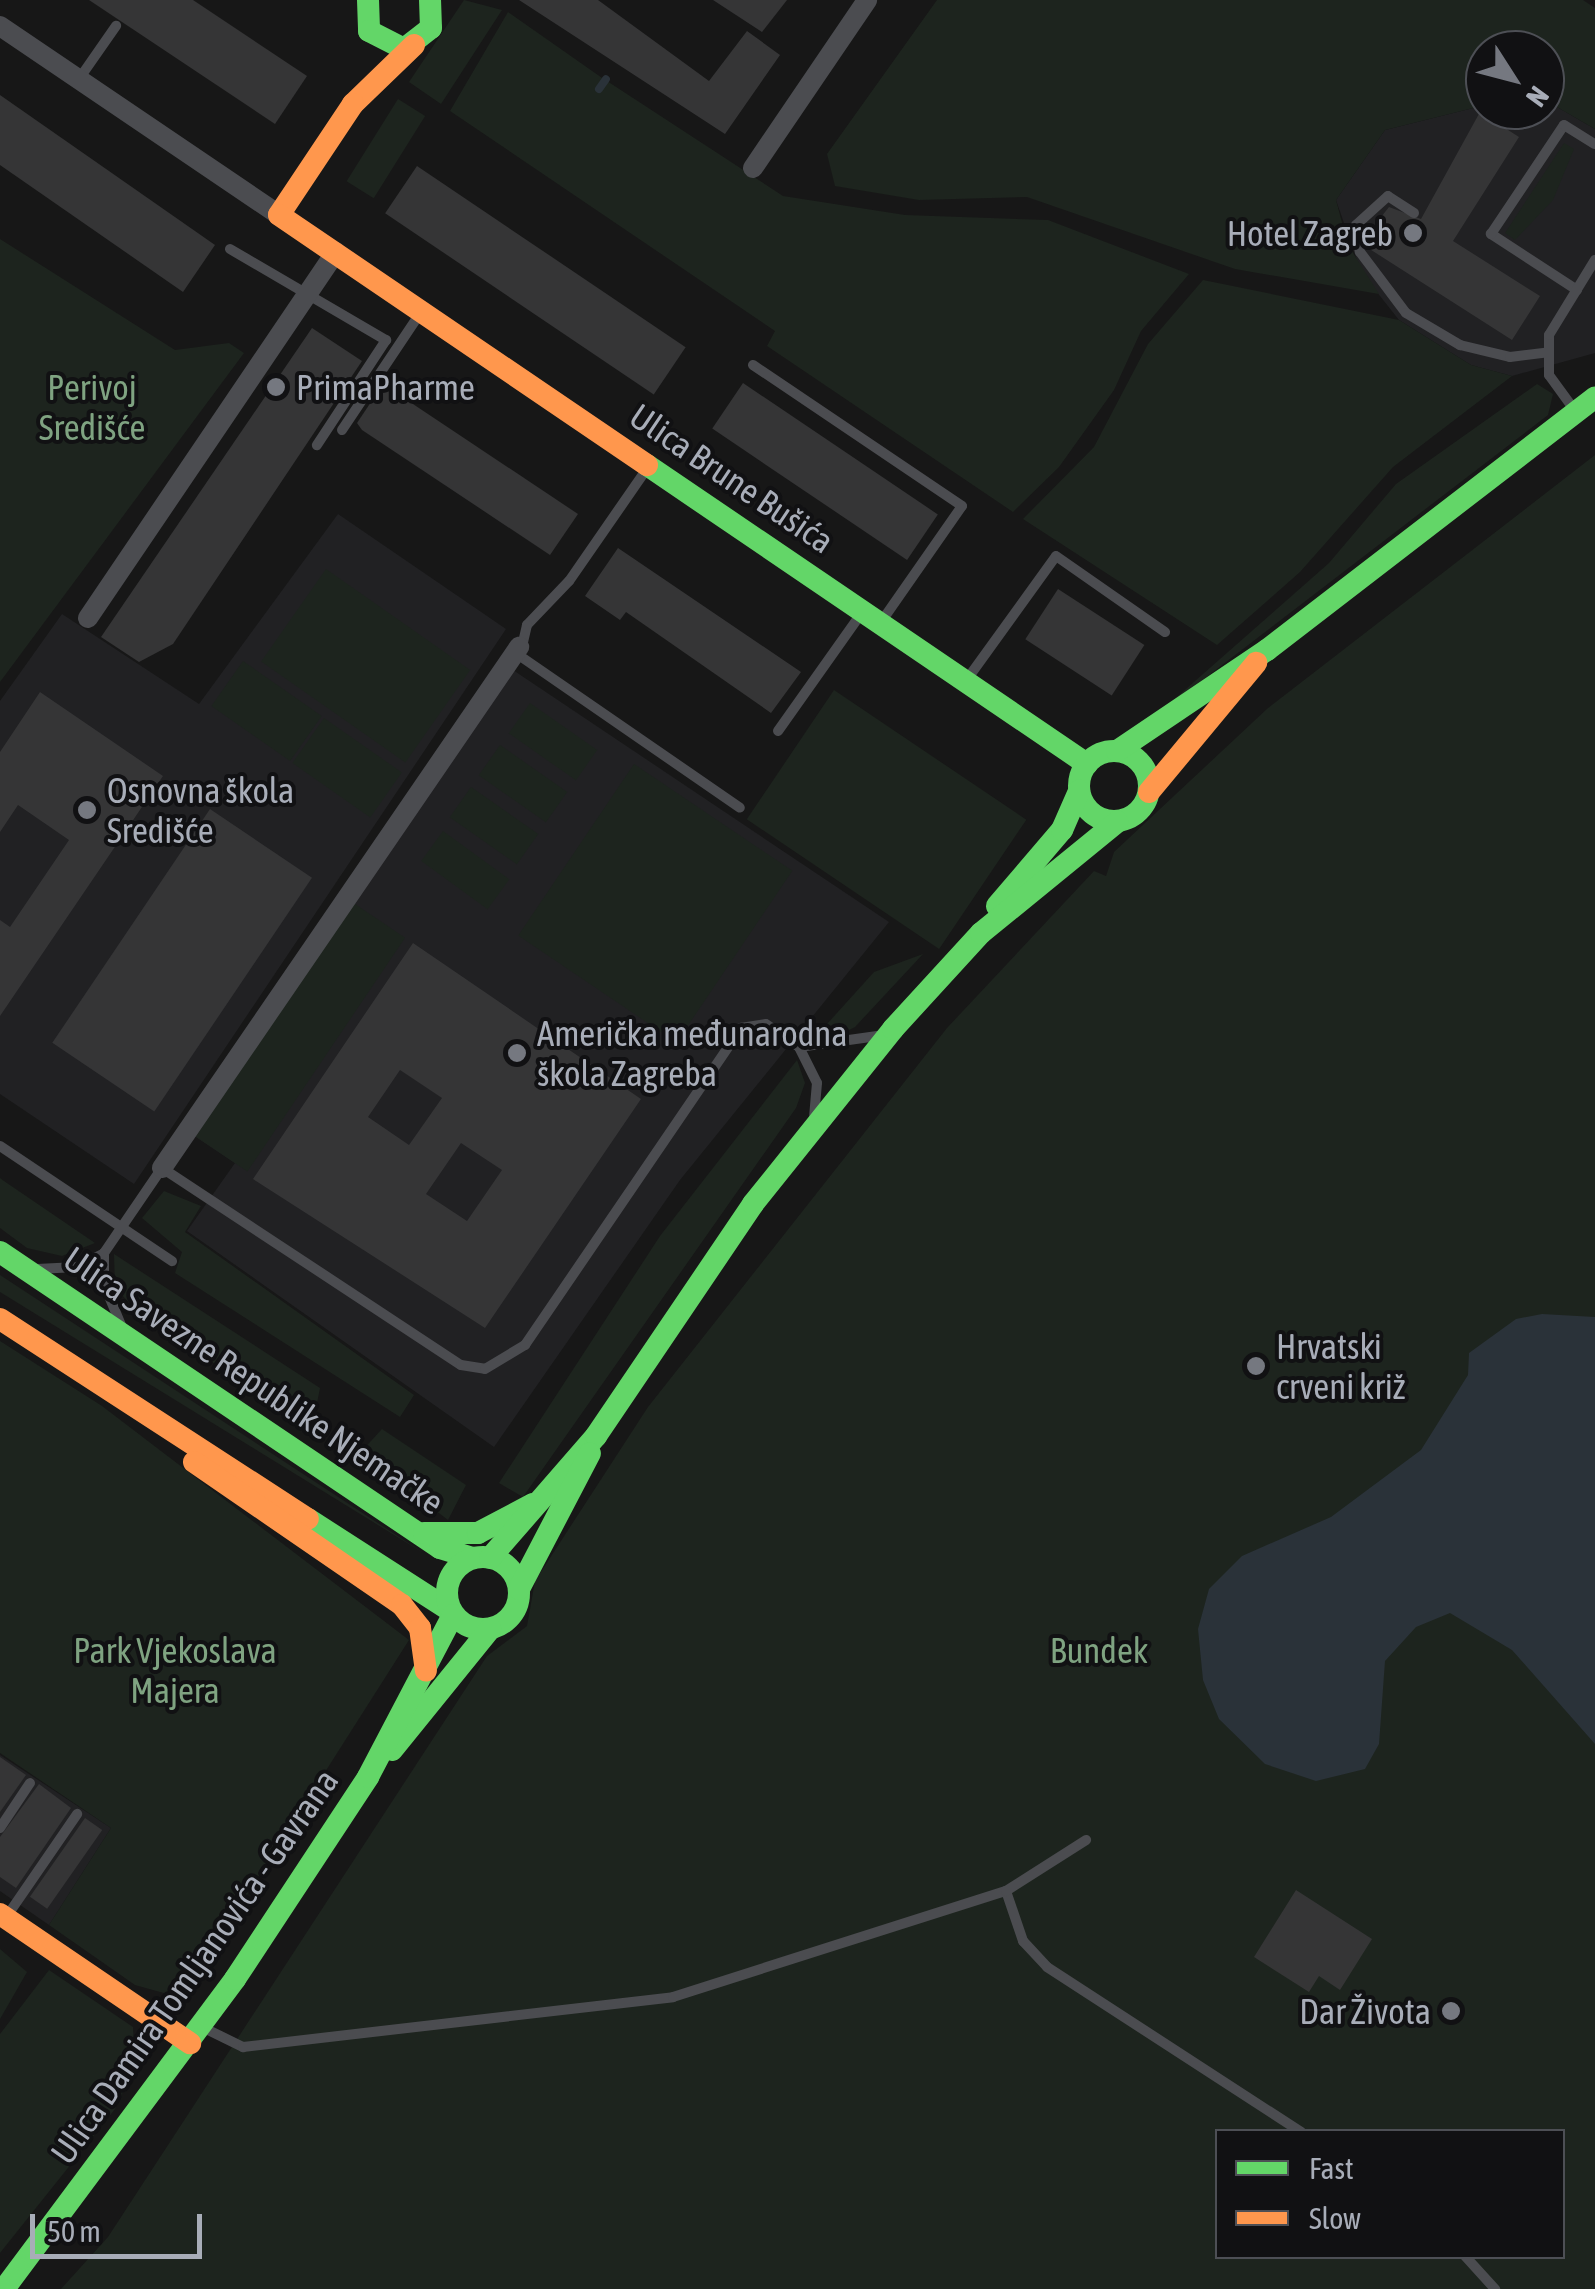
<!DOCTYPE html>
<html>
<head>
<meta charset="utf-8">
<style>
  body { margin:0 }
  #map { position:relative; width:1595px; height:2289px; overflow:hidden; background:#171717; font-family:"Asap Condensed",sans-serif }
  div>[style] { position:absolute }
  [style*='--x'] { left:calc(var(--x)*1px); top:calc(var(--y)*1px); width:calc(var(--w)*1px); rotate:calc(var(--a)*1deg) }
  .built>* { inset:0; background:#212123 }
  .green>* { inset:0; background:#1d241e; transform-origin:0 0 }
  .water>* { inset:0; background:#2a3239 }
  .stream>* { height:8px; margin:-4px; padding:0 4px; transform-origin:4px; border-radius:4px; background:#2a3239 }
  .building>* { inset:0; background:#353536; transform-origin:0 0 }
  .lane>* { height:10px; margin:-5px; padding:0 5px; transform-origin:5px; border-radius:5px; background:#4b4c50 }
  .street>* { height:20px; margin:-10px; padding:0 10px; transform-origin:10px; border-radius:10px; background:#4b4c50 }
  .fast>* { height:22px; margin:-11px; padding:0 11px; transform-origin:11px; border-radius:11px; background:#63d668 }
  .fast>.ring { margin:-11px; padding:0; box-sizing:content-box; background:none; border:22px solid #63d668; border-radius:50% }
  .slow>* { height:22px; margin:-11px; padding:0 11px; transform-origin:11px; border-radius:11px; background:#ff974d }
  .dots>* { width:28px; height:28px; translate:-50% -50%; box-sizing:border-box; border:5px solid #111113; border-radius:50% }
  span { translate:-50% -50%; white-space:nowrap; text-align:center; line-height:1.15; -webkit-text-stroke:8px #111113; paint-order:stroke }
  .poi-label { font-size:35px; color:#a8adb8 }
  .right { translate:-100% -50%; text-align:right }
  .left { translate:0 -50%; text-align:left }
  .park-label { font-size:35px; color:#7fa381 }
  .street-label { font-size:35px; color:#a8adb8 }
  .legend { position:absolute; left:1215px; top:2129px; width:350px; height:130px; box-sizing:border-box; background:#111113; border:2px solid #4d4f55; margin:0; padding:12px 18px; list-style:none; font-size:30px; color:#a8adb8 }
  .legend li { display:flex; align-items:center; gap:20px; height:50px }
  .legend b { width:50px; border:2px solid #4d4f55 }
  .north { position:absolute; left:1465px; top:30px; width:100px; height:100px; box-sizing:border-box; background:#111113; border:2px solid #4d4f55; border-radius:50%; rotate:126deg; font-size:28px; font-weight:700; line-height:40px; text-align:center; color:#a8adb8 }
  .north::after { content:''; display:block; margin:auto; width:35px; height:45px; background:#757880; clip-path:polygon(50% 0,100% 100%,50% 72%,0 100%) }
  .scale { position:absolute; left:30px; top:2214px; width:172px; height:45px; box-sizing:border-box; border:5px solid #a8adb8; border-top:0; padding-left:12px; font-size:30px; line-height:35px; white-space:nowrap; color:#a8adb8; -webkit-text-stroke:8px #111113; paint-order:stroke }
</style>
</head>
<body>
<div id="map">
  <div class="built">
    <i style="clip-path:polygon(1545px 100px,1595px 129px,1595px 353px,1512px 376px,1471px 365px,1399px 320px,1361px 272px,1336px 200px,1385px 130px,1485px 105px,1545px 110px)"></i>
    <i style="clip-path:polygon(338px 514px,506px 629px,134px 1184px,0 1094px,0 701px,62px 614px,199px 704px)"></i>
    <i style="clip-path:polygon(510px 668px,889px 922px,680px 1180px,494px 1447px,187px 1231px,235px 1163px,196px 1137px)"></i>
    <i style="clip-path:polygon(0 1755px,111px 1828px,49px 1925px,0 1891px)"></i>
  </div>
  <div class="green">
    <i style="clip-path:polygon(464px 0,502px 10px,441px 104px,409px 82px)"></i>
    <i style="clip-path:polygon(937px 0,1583px 0,1595px 8px,1595px 129px,1545px 100px,1545px 50px,1485px 50px,1485px 105px,1385px 130px,1336px 200px,1348px 245px,1379px 294px,1235px 269px,1027px 197px,919px 200px,835px 186px,827px 154px)"></i>
    <i style="clip-path:polygon(508px 12px,605px 80px,600px 91px,607px 81px,783px 196px,905px 215px,1048px 220px,1189px 274px,1141px 331px,1114px 390px,1059px 467px,1013px 512px,767px 346px,775px 331px,450px 111px)"></i>
    <i style="left:398px;top:99px;width:32px;height:97px;rotate:32deg"></i>
    <i style="clip-path:polygon(1564px 143px,1574px 149px,1553px 200px,1515px 240px,1505px 233px)"></i>
    <i style="clip-path:polygon(0 239px,175px 350px,229px 343px,244px 353px,0 682px)"></i>
    <i style="clip-path:polygon(1203px 280px,1399px 320px,1471px 365px,1512px 376px,1393px 467px,1300px 572px,1217px 645px,1023px 519px,1094px 447px,1148px 344px)"></i>
    <i style="clip-path:polygon(1537px 384px,1553px 394px,1548px 415px,1153px 718px,1329px 563px,1396px 484px)"></i>
    <i style="clip-path:polygon(evenodd,1595px 455px,1595px 2289px,61px 2289px,108px 2237px,487px 1656px,527px 1626px,535px 1581px,648px 1407px,947px 1028px,1094px 871px,1106px 876px,1114px 852px,1268px 708px,1595px 455px,1218px 2132px,1562px 2132px,1562px 2256px,1218px 2256px,1218px 2132px)"></i>
    <i style="left:326px;top:569px;width:176px;height:113px;rotate:35deg"></i>
    <i style="left:243px;top:661px;width:96px;height:55px;rotate:35deg"></i>
    <i style="left:834px;top:690px;width:232px;height:156px;rotate:34deg"></i>
    <i style="left:530px;top:703px;width:82px;height:37px;rotate:35deg"></i>
    <i style="left:324px;top:718px;width:95px;height:55px;rotate:35deg"></i>
    <i style="left:500px;top:745px;width:82px;height:37px;rotate:35deg"></i>
    <i style="left:634px;top:764px;width:191px;height:207px;rotate:34deg"></i>
    <i style="left:471px;top:787px;width:82px;height:37px;rotate:35deg"></i>
    <i style="left:443px;top:831px;width:82px;height:37px;rotate:36deg"></i>
    <i style="left:352px;top:902px;width:64px;height:282px;rotate:34deg"></i>
    <i style="clip-path:polygon(923px 954px,855px 1027px,831px 1039px,818px 1034px,874px 972px)"></i>
    <i style="clip-path:polygon(797px 1060px,805px 1083px,796px 1108px,523px 1497px,499px 1483px,660px 1236px)"></i>
    <i style="clip-path:polygon(0 1178px,4px 1181px,95px 1243px,62px 1256px,27px 1248px,0 1228px)"></i>
    <i style="clip-path:polygon(164px 1191px,201px 1206px,185px 1232px,414px 1395px,400px 1417px,175px 1273px,182px 1252px,142px 1218px)"></i>
    <i style="clip-path:polygon(114px 1254px,320px 1388px,316px 1408px,292px 1411px,145px 1321px,115px 1287px)"></i>
    <i style="clip-path:polygon(0 1275px,425px 1554px,0 1292px)"></i>
    <i style="clip-path:polygon(0 1341px,102px 1406px,409px 1640px,189px 1986px,171px 1995px,135px 1985px,49px 1925px,111px 1828px,0 1753px)"></i>
    <i style="clip-path:polygon(382px 1429px,466px 1485px,448px 1520px,360px 1453px)"></i>
    <i style="clip-path:polygon(0 1949px,27px 1972px,0 2019px)"></i>
    <i style="clip-path:polygon(49px 1970px,133px 2027px,135px 2066px,115px 2109px,0 2253px,0 2034px)"></i>
  </div>
  <div class="water">
    <i style="clip-path:polygon(1542px 1314px,1595px 1317px,1595px 1744px,1512px 1650px,1450px 1613px,1416px 1627px,1385px 1661px,1379px 1744px,1365px 1769px,1316px 1781px,1265px 1764px,1219px 1719px,1203px 1680px,1198px 1629px,1209px 1589px,1242px 1556px,1331px 1517px,1421px 1450px,1468px 1375px,1469px 1353px,1516px 1319px)"></i>
  </div>
  <div class="stream">
    <i style="--x:599;--y:89;--w:12;--a:-55"></i>
  </div>
  <div class="building">
    <i style="clip-path:polygon(89px 0,193px 0,307px 76px,275px 124px)"></i>
    <i style="clip-path:polygon(519px 0,598px 0,709px 81px,747px 31px,780px 55px,725px 134px)"></i>
    <i style="clip-path:polygon(713px 0,787px 0,762px 32px)"></i>
    <i style="clip-path:polygon(0 95px,215px 245px,183px 292px,0 165px)"></i>
    <i style="clip-path:polygon(1480px 112px,1519px 137px,1453px 241px,1540px 296px,1512px 340px,1368px 248px,1366px 236px,1389px 207px,1421px 219px)"></i>
    <i style="left:417px;top:166px;width:324px;height:57px;rotate:34deg"></i>
    <i style="clip-path:polygon(312px 328px,362px 361px,173px 644px,139px 662px,101px 637px)"></i>
    <i style="left:743px;top:383px;width:235px;height:55px;rotate:34deg"></i>
    <i style="clip-path:polygon(383px 384px,578px 514px,550px 555px,362px 430px,357px 423px)"></i>
    <i style="clip-path:polygon(618px 548px,801px 672px,771px 713px,626px 612px,620px 620px,585px 596px)"></i>
    <i style="left:1058px;top:589px;width:103px;height:60px;rotate:33deg"></i>
    <i style="clip-path:polygon(40px 692px,163px 776px,0 1016px,0 920px,10px 927px,69px 840px,18px 805px,0 832px,0 752px)"></i>
    <i style="left:210px;top:809px;width:123px;height:282px;rotate:34deg"></i>
    <i style="clip-path:polygon(evenodd,413px 943px,641px 1099px,485px 1328px,253px 1179px,413px 943px,400px 1070px,442px 1098px,409px 1145px,368px 1117px,400px 1070px,413px 943px,461px 1143px,502px 1170px,467px 1221px,426px 1194px,461px 1143px)"></i>
    <i style="clip-path:polygon(0 1757px,26px 1775px,0 1812px)"></i>
    <i style="clip-path:polygon(39px 1784px,71px 1808px,16px 1888px,0 1877px,0 1837px)"></i>
    <i style="left:85px;top:1818px;width:21px;height:96px;rotate:35deg"></i>
    <i style="clip-path:polygon(1296px 1890px,1372px 1939px,1340px 1990px,1319px 1976px,1309px 1992px,1254px 1957px)"></i>
  </div>
  <div class="lane">
    <i style="--x:79;--y:79;--w:65;--a:-55.1"></i>
    <i style="--x:1414;--y:213;--w:31;--a:-147"></i>
    <i style="--x:1388;--y:196;--w:43;--a:137.8"></i>
    <i style="--x:1356;--y:225;--w:27;--a:82"></i>
    <i style="--x:1360;--y:252;--w:76;--a:53"></i>
    <i style="--x:1406;--y:313;--w:63;--a:30.7"></i>
    <i style="--x:1460;--y:345;--w:51;--a:13.5"></i>
    <i style="--x:1510;--y:357;--w:38;--a:-7"></i>
    <i style="--x:230;--y:249;--w:181;--a:30.3"></i>
    <i style="--x:386;--y:340;--w:126;--a:123.3"></i>
    <i style="--x:1577;--y:290;--w:103;--a:-146.9"></i>
    <i style="--x:1491;--y:234;--w:131;--a:-56.2"></i>
    <i style="--x:1564;--y:125;--w:36;--a:32"></i>
    <i style="--x:753;--y:365;--w:252;--a:34"></i>
    <i style="--x:962;--y:506;--w:141;--a:124.9"></i>
    <i style="--x:1573;--y:408;--w:41;--a:-126"></i>
    <i style="--x:1549;--y:375;--w:40;--a:-90"></i>
    <i style="--x:1549;--y:335;--w:88;--a:-58.5"></i>
    <i style="--x:342;--y:430;--w:138;--a:-56.2"></i>
    <i style="--x:646;--y:470;--w:135;--a:124.7"></i>
    <i style="--x:569;--y:581;--w:61;--a:133.7"></i>
    <i style="--x:527;--y:625;--w:32;--a:103"></i>
    <i style="--x:520;--y:656;--w:267;--a:34.6"></i>
    <i style="--x:968;--y:678;--w:150;--a:-54.2"></i>
    <i style="--x:1056;--y:556;--w:133;--a:34.9"></i>
    <i style="--x:778;--y:731;--w:142;--a:-54.7"></i>
    <i style="--x:799;--y:1047;--w:79;--a:-8"></i>
    <i style="--x:0;--y:1146;--w:207;--a:33.8"></i>
    <i style="--x:104;--y:1253;--w:31;--a:90"></i>
    <i style="--x:104;--y:1284;--w:44;--a:67.5"></i>
    <i style="--x:37;--y:1269;--w:40;--a:-2.9"></i>
    <i style="--x:77;--y:1267;--w:30;--a:-27"></i>
    <i style="--x:104;--y:1253;--w:103;--a:-55.7"></i>
    <i style="--x:162;--y:1168;--w:358;--a:33.4"></i>
    <i style="--x:461;--y:1365;--w:24;--a:9"></i>
    <i style="--x:485;--y:1369;--w:47;--a:-31"></i>
    <i style="--x:525;--y:1345;--w:384;--a:-55.7"></i>
    <i style="--x:741;--y:1028;--w:25;--a:-9"></i>
    <i style="--x:766;--y:1024;--w:40;--a:34.9"></i>
    <i style="--x:799;--y:1047;--w:40;--a:63.4"></i>
    <i style="--x:817;--y:1083;--w:32;--a:95"></i>
    <i style="--x:0;--y:1828;--w:54;--a:-56.3"></i>
    <i style="--x:1006;--y:1891;--w:53;--a:71.2"></i>
    <i style="--x:1023;--y:1941;--w:35;--a:47"></i>
    <i style="--x:1047;--y:1967;--w:303;--a:33"></i>
    <i style="--x:7;--y:1916;--w:124;--a:-55.5"></i>
    <i style="--x:202;--y:2027;--w:46;--a:26"></i>
    <i style="--x:243;--y:2047;--w:433;--a:-6.6"></i>
    <i style="--x:673;--y:1997;--w:349;--a:-17.7"></i>
    <i style="--x:1006;--y:1891;--w:95;--a:-32.5"></i>
    <i style="--x:1465;--y:2256;--w:45;--a:47.7"></i>
  </div>
  <div class="street">
    <i style="--x:0;--y:26;--w:337;--a:34.1"></i>
    <i style="--x:753;--y:168;--w:203;--a:-55.8"></i>
    <i style="--x:88;--y:618;--w:442;--a:-55.9"></i>
    <i style="--x:162;--y:1168;--w:632;--a:-55.58"></i>
  </div>
  <div class="fast">
    <i style="--x:368;--y:0;--w:31;--a:88"></i>
    <i style="--x:369;--y:31;--w:39;--a:27"></i>
    <i style="--x:404;--y:49;--w:34;--a:-38"></i>
    <i style="--x:431;--y:28;--w:28;--a:-92"></i>
    <i style="--x:647;--y:465;--w:532;--a:34.2"></i>
    <i class="ring" style="left:1079px;top:751px;width:48px;height:48px"></i>
    <i style="--x:1117;--y:751;--w:181;--a:-34"></i>
    <i style="--x:1267;--y:650;--w:414;--a:-37.6"></i>
    <i style="--x:997;--y:906;--w:100;--a:-49.5"></i>
    <i style="--x:1062;--y:830;--w:43;--a:-66.4"></i>
    <i style="--x:0;--y:1252;--w:530;--a:33.93"></i>
    <i style="--x:440;--y:1548;--w:34;--a:17"></i>
    <i style="--x:308;--y:1519;--w:170;--a:32.8"></i>
    <i style="--x:424;--y:1533;--w:54;--a:0"></i>
    <i style="--x:478;--y:1533;--w:62;--a:-27.8"></i>
    <i class="ring" style="left:447px;top:1557px;width:50px;height:50px"></i>
    <i style="--x:490;--y:1558;--w:162;--a:-49"></i>
    <i style="--x:596;--y:1436;--w:280;--a:-55.9"></i>
    <i style="--x:753;--y:1204;--w:224;--a:-51.3"></i>
    <i style="--x:893;--y:1029;--w:130;--a:-47.5"></i>
    <i style="--x:981;--y:933;--w:176;--a:-39.2"></i>
    <i style="--x:519;--y:1589;--w:153;--a:-62.4"></i>
    <i style="--x:392;--y:1750;--w:156;--a:-51"></i>
    <i style="--x:4;--y:2289;--w:387;--a:-53.3"></i>
    <i style="--x:235;--y:1979;--w:242;--a:-56.6"></i>
    <i style="--x:368;--y:1777;--w:183;--a:-62.3"></i>
  </div>
  <div class="slow">
    <i style="--x:414;--y:45;--w:85;--a:136"></i>
    <i style="--x:353;--y:104;--w:133;--a:123.7"></i>
    <i style="--x:279;--y:215;--w:445;--a:34.2"></i>
    <i style="--x:1149;--y:792;--w:168;--a:-50.3"></i>
    <i style="--x:0;--y:1319;--w:367;--a:33"></i>
    <i style="--x:194;--y:1462;--w:252;--a:34.5"></i>
    <i style="--x:402;--y:1605;--w:29;--a:52"></i>
    <i style="--x:420;--y:1628;--w:43;--a:82.1"></i>
    <i style="--x:0;--y:1914;--w:230;--a:34.2"></i>
  </div>
  <div class="dots">
    <i style="left:1413px;top:233px;background:#757880"></i>
    <i style="left:276px;top:387px;background:#757880"></i>
    <i style="left:87px;top:810px;background:#757880"></i>
    <i style="left:517px;top:1053px;background:#757880"></i>
    <i style="left:1256px;top:1366px;background:#757880"></i>
    <i style="left:1451px;top:2011px;background:#757880"></i>
  </div>
  <div class="poi-label">
    <span class="right" style="left:1393px;top:233px">Hotel Zagreb</span>
    <span class="left" style="left:296px;top:387px">PrimaPharme</span>
    <span class="left" style="left:107px;top:810px">Osnovna škola<br>Središće</span>
    <span class="left" style="left:537px;top:1053px">Američka međunarodna<br>škola Zagreba</span>
    <span class="left" style="left:1276px;top:1366px">Hrvatski<br>crveni križ</span>
    <span class="right" style="left:1431px;top:2011px">Dar Života</span>
  </div>
  <div class="park-label">
    <span style="left:92px;top:407px">Perivoj<br>Središće</span>
    <span style="left:175px;top:1670px">Park Vjekoslava<br>Majera</span>
    <span style="left:1099px;top:1650px">Bundek</span>
  </div>
  <div class="street-label">
    <span style="left:732px;top:478px;rotate:34deg">Ulica Brune Bušića</span>
    <span style="left:254px;top:1380px;rotate:34deg">Ulica Savezne Republike Njemačke</span>
    <span style="left:194px;top:1966px;rotate:-55deg">Ulica Damira Tomljanovića - Gavrana</span>
  </div>
  <ul class="legend">
  <li><b style="height:12px;background:#63d668"></b>Fast</li>
  <li><b style="height:12px;background:#ff974d"></b>Slow</li>
  </ul>
  <div class="north">N</div>
  <div class="scale">50 m</div>
</div>
</body>
</html>
